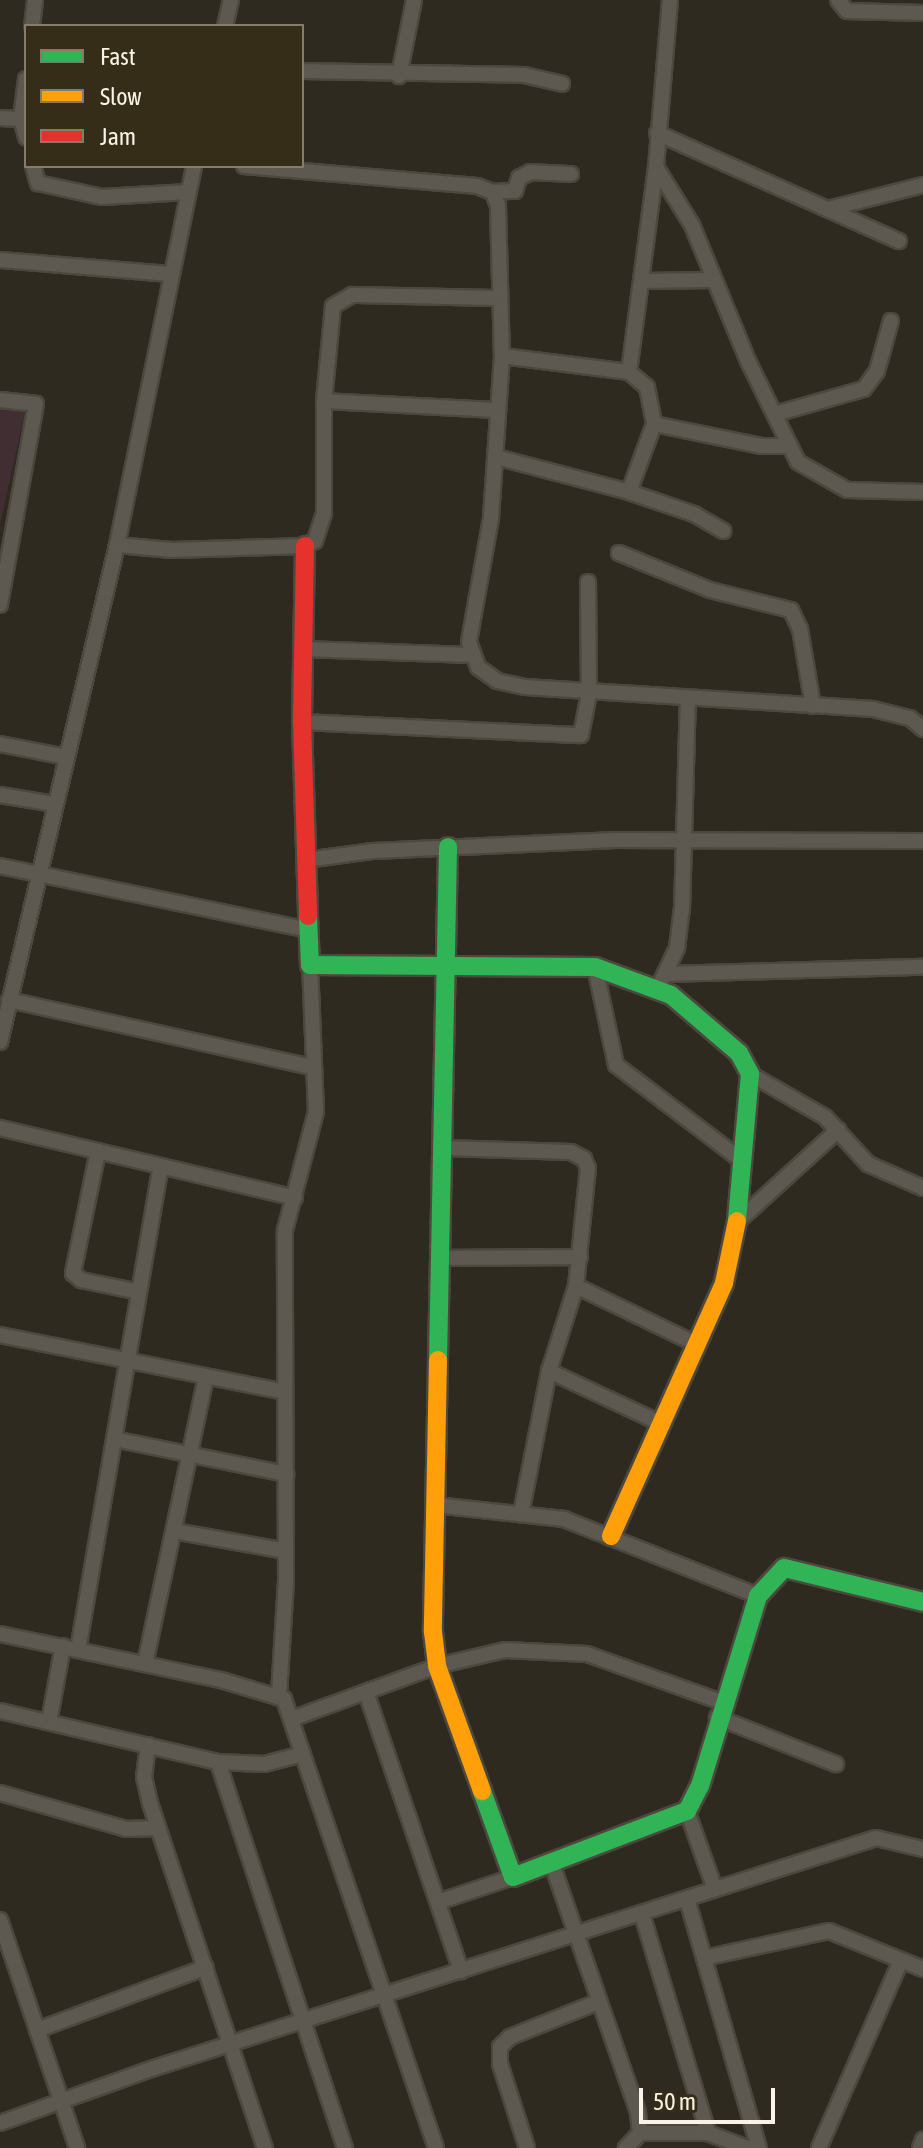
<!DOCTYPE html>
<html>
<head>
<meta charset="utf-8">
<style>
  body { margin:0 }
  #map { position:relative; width:923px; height:2148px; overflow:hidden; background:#2f2a1f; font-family:"Asap Condensed",sans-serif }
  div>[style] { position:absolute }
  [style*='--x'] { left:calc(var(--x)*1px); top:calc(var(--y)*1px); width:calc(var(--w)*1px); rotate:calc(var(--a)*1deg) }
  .industrial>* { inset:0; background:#402e32 }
  .roads { filter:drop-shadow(2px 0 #4c483e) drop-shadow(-2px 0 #4c483e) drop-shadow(0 2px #4c483e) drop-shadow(0 -2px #4c483e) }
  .street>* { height:14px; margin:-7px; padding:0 7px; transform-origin:7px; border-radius:7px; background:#5d5951 }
  .fast>* { height:18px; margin:-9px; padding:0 9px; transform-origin:9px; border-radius:9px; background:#30b455 }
  .slow>* { height:18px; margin:-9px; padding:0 9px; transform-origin:9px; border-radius:9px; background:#ff9f0a }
  .jam>* { height:18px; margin:-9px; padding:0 9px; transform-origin:9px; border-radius:9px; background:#e5322d }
  span { translate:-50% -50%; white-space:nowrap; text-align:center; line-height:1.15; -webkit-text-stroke:8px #362d18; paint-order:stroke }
  .legend { position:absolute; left:24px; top:24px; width:280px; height:144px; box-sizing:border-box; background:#362d18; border:2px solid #847c6b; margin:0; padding:10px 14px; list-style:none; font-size:24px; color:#f9f3e7 }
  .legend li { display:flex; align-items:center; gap:16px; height:40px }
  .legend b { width:40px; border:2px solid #847c6b }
  .scale { position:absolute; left:639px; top:2088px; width:136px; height:36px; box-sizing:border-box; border:4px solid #f9f3e7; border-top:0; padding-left:10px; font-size:24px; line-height:28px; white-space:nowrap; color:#f9f3e7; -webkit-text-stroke:6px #362d18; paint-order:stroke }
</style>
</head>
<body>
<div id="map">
  <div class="industrial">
    <i style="clip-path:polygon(0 405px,26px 408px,0 524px)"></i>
  </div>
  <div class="roads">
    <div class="street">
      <i style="--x:838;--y:0;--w:14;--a:51"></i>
      <i style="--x:847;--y:11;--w:76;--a:1.5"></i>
      <i style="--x:32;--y:26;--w:26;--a:-83"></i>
      <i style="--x:225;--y:26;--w:27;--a:-77"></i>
      <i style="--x:302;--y:71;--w:222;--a:1"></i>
      <i style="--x:524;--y:75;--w:39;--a:13"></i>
      <i style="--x:399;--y:76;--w:77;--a:-78.8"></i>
      <i style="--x:26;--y:79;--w:40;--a:97.1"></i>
      <i style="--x:21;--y:119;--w:19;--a:74"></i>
      <i style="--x:0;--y:118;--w:21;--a:3"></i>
      <i style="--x:657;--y:133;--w:265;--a:24.1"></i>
      <i style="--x:33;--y:166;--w:18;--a:74"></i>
      <i style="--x:38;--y:183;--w:66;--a:12.3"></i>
      <i style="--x:102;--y:197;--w:86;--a:-3.3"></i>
      <i style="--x:244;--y:166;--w:234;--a:4.9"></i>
      <i style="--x:477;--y:186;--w:17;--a:21"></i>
      <i style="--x:493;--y:192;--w:15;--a:70"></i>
      <i style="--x:498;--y:206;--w:150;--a:88.5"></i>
      <i style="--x:502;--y:356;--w:162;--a:93.9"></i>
      <i style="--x:491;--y:518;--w:126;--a:100.1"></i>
      <i style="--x:469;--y:642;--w:27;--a:70"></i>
      <i style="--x:478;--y:667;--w:24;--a:36"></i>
      <i style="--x:497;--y:681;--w:29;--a:12"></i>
      <i style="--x:525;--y:687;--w:349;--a:3.6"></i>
      <i style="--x:873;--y:709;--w:38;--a:14"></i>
      <i style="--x:910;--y:718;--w:17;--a:40"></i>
      <i style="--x:656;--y:167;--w:68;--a:58.2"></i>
      <i style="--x:692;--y:225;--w:149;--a:67.6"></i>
      <i style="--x:749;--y:363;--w:110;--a:63.7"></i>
      <i style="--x:798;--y:462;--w:56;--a:29.7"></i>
      <i style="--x:847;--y:490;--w:76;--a:1.5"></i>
      <i style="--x:493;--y:192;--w:22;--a:-3"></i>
      <i style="--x:515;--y:191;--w:14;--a:-73"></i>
      <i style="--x:519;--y:178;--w:13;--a:-27"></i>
      <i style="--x:531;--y:172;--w:40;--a:2.9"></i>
      <i style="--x:832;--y:208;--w:94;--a:-14.2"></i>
      <i style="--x:0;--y:260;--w:172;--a:4.7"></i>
      <i style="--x:642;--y:281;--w:72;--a:-0.8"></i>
      <i style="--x:502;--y:356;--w:128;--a:7.2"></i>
      <i style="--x:629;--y:372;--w:23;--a:40"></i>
      <i style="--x:647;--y:387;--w:38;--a:79"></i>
      <i style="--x:654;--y:424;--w:72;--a:110.2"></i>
      <i style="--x:629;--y:372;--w:207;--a:-82.5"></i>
      <i style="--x:656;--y:167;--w:168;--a:-85.2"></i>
      <i style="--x:0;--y:400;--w:36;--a:6"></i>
      <i style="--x:36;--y:404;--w:204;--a:100.2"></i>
      <i style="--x:324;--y:401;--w:174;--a:3"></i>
      <i style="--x:775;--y:414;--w:92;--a:-15.7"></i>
      <i style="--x:864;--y:389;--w:22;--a:-54"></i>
      <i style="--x:877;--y:371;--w:52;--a:-74.4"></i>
      <i style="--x:654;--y:424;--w:109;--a:11.6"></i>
      <i style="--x:761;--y:446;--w:26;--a:0"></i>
      <i style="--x:496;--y:457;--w:138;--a:14.7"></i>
      <i style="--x:629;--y:492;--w:69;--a:18.7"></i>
      <i style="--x:694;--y:514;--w:34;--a:30"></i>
      <i style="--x:117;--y:545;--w:55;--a:5.2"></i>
      <i style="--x:172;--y:550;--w:133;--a:-1.7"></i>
      <i style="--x:305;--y:546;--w:11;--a:-27"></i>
      <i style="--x:315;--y:541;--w:29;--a:-72"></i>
      <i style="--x:324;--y:513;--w:112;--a:-90"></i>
      <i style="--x:324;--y:401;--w:95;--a:-84.6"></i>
      <i style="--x:333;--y:306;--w:22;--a:-30"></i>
      <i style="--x:352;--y:295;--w:147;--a:1.2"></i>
      <i style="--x:619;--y:553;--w:98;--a:22.1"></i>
      <i style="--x:710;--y:590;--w:83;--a:13.9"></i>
      <i style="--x:791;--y:610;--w:21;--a:65"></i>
      <i style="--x:800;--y:629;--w:78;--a:80.4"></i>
      <i style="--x:304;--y:649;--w:166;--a:2.1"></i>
      <i style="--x:302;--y:722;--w:279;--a:2.7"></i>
      <i style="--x:581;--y:735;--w:42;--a:-79"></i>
      <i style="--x:589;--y:694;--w:112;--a:-90.5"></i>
      <i style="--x:0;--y:744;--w:67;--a:11.1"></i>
      <i style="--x:0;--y:795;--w:56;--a:9.3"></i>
      <i style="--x:306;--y:860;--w:68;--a:-7.7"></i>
      <i style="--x:373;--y:851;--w:243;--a:-2.6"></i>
      <i style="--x:616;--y:840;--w:307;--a:0.2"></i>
      <i style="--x:0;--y:866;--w:315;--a:11.7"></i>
      <i style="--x:595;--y:967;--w:100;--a:77.9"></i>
      <i style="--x:616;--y:1065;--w:157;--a:37.2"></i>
      <i style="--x:667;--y:974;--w:256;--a:-1.6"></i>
      <i style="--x:657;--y:990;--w:47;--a:-64.5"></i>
      <i style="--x:677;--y:948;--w:38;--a:-83"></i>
      <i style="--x:682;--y:910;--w:211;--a:-88.4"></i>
      <i style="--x:9;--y:1000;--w:309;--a:12.5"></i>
      <i style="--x:0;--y:1042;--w:511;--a:-76.75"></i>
      <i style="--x:117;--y:545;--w:387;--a:-78.5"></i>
      <i style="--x:750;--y:1074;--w:86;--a:29.8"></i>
      <i style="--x:825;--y:1117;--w:64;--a:47.5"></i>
      <i style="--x:868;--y:1164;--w:60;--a:23.6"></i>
      <i style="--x:0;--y:1128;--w:303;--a:13.3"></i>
      <i style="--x:444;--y:1148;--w:127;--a:1.8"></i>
      <i style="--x:571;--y:1152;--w:15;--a:28"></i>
      <i style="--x:584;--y:1159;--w:10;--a:66"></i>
      <i style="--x:588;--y:1168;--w:119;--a:95.8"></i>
      <i style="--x:576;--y:1286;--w:89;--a:107.6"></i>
      <i style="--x:549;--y:1371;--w:146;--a:101.1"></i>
      <i style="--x:98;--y:1151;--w:125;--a:101.6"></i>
      <i style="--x:73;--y:1273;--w:11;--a:41"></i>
      <i style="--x:81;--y:1280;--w:59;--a:11.7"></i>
      <i style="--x:737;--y:1222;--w:137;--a:-42.3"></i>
      <i style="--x:441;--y:1258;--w:139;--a:-0.4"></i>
      <i style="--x:576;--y:1286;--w:131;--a:25.8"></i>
      <i style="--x:0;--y:1335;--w:291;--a:11.3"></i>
      <i style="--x:549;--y:1371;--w:123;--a:25.1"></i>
      <i style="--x:114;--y:1439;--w:176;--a:11.5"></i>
      <i style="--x:435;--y:1505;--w:130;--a:6.2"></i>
      <i style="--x:564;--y:1519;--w:209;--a:21.6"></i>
      <i style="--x:174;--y:1531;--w:114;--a:10.1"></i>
      <i style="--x:0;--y:1634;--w:226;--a:11.8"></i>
      <i style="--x:221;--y:1680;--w:66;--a:16.8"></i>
      <i style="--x:284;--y:1699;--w:474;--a:71.3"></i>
      <i style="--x:78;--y:1650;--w:491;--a:-80.3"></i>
      <i style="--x:145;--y:1664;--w:292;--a:-78"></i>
      <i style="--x:366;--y:1692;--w:295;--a:71.2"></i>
      <i style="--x:279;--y:1695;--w:113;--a:-86.5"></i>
      <i style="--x:286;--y:1582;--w:352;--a:-90.2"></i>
      <i style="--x:285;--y:1230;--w:122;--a:-75.3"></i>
      <i style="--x:316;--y:1112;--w:147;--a:-92.3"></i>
      <i style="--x:0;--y:1711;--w:224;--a:13.2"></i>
      <i style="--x:218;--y:1762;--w:46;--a:2.5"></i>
      <i style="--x:264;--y:1764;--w:40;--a:-14.4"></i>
      <i style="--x:717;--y:1717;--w:128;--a:21.6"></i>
      <i style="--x:294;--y:1718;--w:152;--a:-20"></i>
      <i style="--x:437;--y:1666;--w:70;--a:-13.2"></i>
      <i style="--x:505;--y:1650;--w:82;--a:2.8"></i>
      <i style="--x:587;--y:1654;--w:143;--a:19.6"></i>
      <i style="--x:49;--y:1722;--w:77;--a:-79.6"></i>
      <i style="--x:148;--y:1745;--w:32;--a:97"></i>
      <i style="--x:144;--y:1777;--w:27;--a:77"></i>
      <i style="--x:150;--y:1803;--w:364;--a:71.6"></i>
      <i style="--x:218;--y:1762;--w:406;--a:71.8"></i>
      <i style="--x:0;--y:1793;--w:131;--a:15.9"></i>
      <i style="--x:126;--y:1829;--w:32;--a:-2"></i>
      <i style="--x:687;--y:1811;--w:83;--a:70.3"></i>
      <i style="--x:552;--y:1864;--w:262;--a:70.9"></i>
      <i style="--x:638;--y:2112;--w:21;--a:85"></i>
      <i style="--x:640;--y:2133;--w:21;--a:133"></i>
      <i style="--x:687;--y:1899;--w:259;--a:73.9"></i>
      <i style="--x:438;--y:1902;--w:79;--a:-18.4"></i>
      <i style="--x:642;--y:1914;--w:229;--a:73.2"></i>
      <i style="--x:0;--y:1920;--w:241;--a:71.3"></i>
      <i style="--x:704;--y:1958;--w:128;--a:-12.2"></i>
      <i style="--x:829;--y:1931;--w:101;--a:22"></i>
      <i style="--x:37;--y:2030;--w:180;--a:-20.4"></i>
      <i style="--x:0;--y:2123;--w:160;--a:-19.7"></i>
      <i style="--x:151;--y:2069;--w:761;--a:-17.67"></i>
      <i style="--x:876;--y:1838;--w:48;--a:13.2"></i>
      <i style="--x:640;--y:2133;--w:68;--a:0"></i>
      <i style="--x:708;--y:2133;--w:42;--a:21"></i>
      <i style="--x:527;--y:2148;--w:88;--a:-107.8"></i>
      <i style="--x:500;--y:2064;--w:17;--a:-90"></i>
      <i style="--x:500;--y:2047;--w:14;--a:-45"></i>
      <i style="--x:510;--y:2037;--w:95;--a:-21.7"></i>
      <i style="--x:819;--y:2148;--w:205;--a:-66.4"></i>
      <i style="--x:920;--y:2148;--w:9;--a:-69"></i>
    </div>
    <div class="fast">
      <i style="--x:308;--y:916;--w:49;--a:87.7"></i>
      <i style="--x:310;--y:965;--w:285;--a:0.4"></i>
      <i style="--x:595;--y:967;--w:81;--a:20.2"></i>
      <i style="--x:671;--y:995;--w:89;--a:40.5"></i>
      <i style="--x:739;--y:1053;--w:24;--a:62"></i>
      <i style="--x:750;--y:1074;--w:148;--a:95.1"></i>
      <i style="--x:438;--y:1360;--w:513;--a:-88.88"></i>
      <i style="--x:482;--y:1791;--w:91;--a:70.2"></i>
      <i style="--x:513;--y:1877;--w:186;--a:-20.8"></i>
      <i style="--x:687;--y:1811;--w:28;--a:-63"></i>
      <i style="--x:700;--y:1786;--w:199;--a:-73"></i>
      <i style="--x:758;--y:1596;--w:38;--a:-47"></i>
      <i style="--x:784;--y:1568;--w:143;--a:13.7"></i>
    </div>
    <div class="slow">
      <i style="--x:438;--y:1360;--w:272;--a:91.1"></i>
      <i style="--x:433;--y:1632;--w:34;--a:83"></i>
      <i style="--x:437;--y:1666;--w:133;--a:70.2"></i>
      <i style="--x:611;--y:1536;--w:277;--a:-65.9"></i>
      <i style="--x:724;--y:1283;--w:63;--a:-78.2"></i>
    </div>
    <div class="jam">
      <i style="--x:305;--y:546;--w:176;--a:91"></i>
      <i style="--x:302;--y:722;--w:194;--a:88.2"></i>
    </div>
  </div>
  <ul class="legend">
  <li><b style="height:10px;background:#30b455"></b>Fast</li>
  <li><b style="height:10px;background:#ff9f0a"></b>Slow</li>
  <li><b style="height:10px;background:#e5322d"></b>Jam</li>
  </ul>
  <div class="scale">50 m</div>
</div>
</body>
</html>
